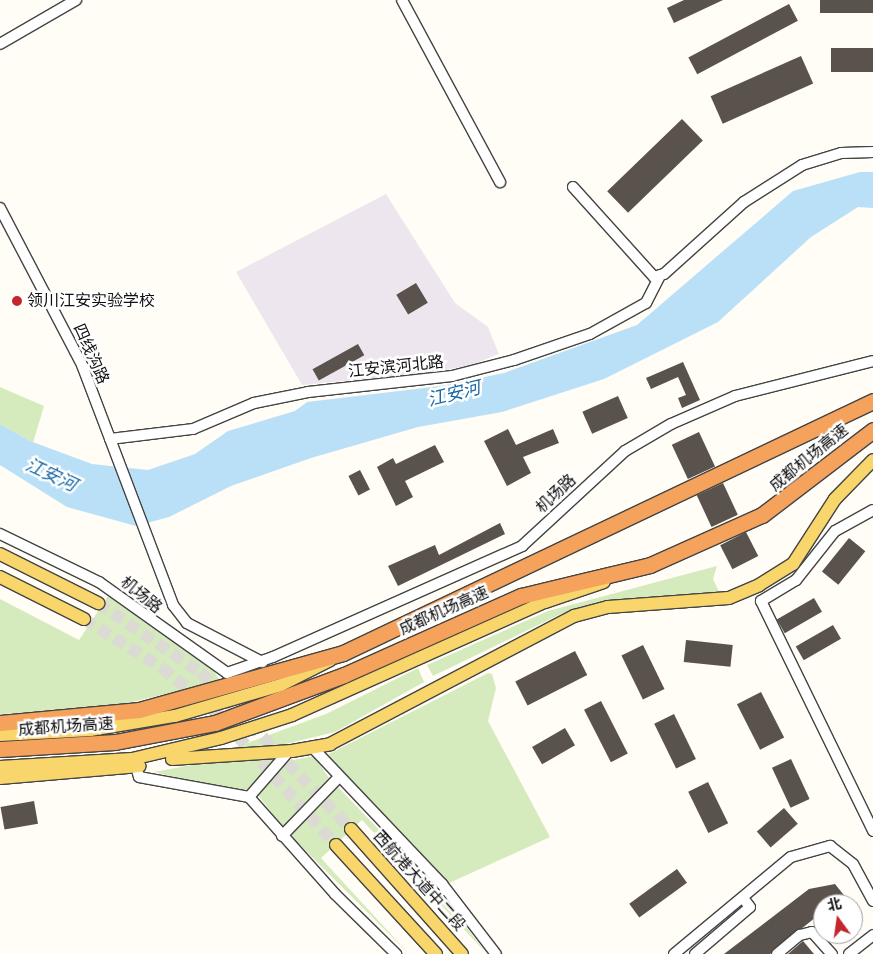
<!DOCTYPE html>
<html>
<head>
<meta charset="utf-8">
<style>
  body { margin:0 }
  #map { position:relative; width:873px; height:954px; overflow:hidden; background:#fffdf5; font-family:Bitter,"Noto Sans SC",serif }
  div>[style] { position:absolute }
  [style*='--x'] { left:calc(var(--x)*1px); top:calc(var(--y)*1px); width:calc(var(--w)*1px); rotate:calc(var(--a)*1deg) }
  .industrial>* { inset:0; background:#eee6ef }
  .green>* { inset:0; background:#d5ebbd }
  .water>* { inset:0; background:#b9e0f7 }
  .building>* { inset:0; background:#5a524d; transform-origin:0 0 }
  .major-tunnel>* { height:12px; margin-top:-6px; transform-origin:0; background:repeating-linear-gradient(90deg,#dbdad3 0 12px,transparent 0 18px) }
  .roads { filter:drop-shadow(1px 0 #444) drop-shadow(-1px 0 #444) drop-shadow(0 1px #444) drop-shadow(0 -1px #444) }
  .minor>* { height:10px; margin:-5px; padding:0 5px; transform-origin:5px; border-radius:5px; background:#fff }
  .major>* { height:12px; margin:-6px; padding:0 6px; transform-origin:6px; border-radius:6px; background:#f9d66b }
  .highway>* { height:15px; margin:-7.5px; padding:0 7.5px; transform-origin:7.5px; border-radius:7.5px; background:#f5a25d }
  .dots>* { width:14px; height:14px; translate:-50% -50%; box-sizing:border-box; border:2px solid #fff; border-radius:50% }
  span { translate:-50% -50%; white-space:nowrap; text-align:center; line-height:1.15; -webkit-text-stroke:5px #fff; paint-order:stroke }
  .poi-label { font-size:16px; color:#111 }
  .left { translate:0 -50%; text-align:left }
  .street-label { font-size:16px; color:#111 }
  .water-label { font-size:18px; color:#1768a6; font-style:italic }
  .north { position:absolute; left:813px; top:894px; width:50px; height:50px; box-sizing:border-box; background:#fff; border:1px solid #a0a0a0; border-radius:50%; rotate:346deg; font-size:14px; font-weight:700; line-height:20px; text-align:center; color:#111 }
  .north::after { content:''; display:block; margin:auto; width:18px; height:22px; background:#c4262e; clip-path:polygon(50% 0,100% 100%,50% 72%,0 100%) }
</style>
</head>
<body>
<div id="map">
  <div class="industrial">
    <i style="clip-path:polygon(386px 194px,455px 303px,488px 327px,499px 354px,471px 365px,435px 372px,302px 385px,236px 272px)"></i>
  </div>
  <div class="green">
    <i style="clip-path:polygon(0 387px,44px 406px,33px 443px,0 424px)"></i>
    <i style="clip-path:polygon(717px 566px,713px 579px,720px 594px,604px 604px,563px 613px,433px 676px,427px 665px,548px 611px)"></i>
    <i style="clip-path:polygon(108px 596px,214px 671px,220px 681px,102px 709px,0 714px,0 599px,79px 640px)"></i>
    <i style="clip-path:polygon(418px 668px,424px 682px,335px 732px,269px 748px,234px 748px,326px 714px)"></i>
    <i style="clip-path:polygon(488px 673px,492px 674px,496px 688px,488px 721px,550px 837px,447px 884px,332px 763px,329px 754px)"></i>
    <i style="clip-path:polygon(314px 756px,329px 778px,288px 825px,281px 825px,258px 795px,283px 762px)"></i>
    <i style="clip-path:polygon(274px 758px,255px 787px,244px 790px,228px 791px,154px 772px,213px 761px)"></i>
    <i style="clip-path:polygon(336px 785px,437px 890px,487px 954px,362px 820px,321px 858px,409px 954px,295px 840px,290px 832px)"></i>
  </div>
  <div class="water">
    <i style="clip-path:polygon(860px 172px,873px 172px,873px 208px,858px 207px,811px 237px,718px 322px,604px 379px,502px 412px,418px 427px,311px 458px,231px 486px,169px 517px,136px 526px,67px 507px,0 465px,0 424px,30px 441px,92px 464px,148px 470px,195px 454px,228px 431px,295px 411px,307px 402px,441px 386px,504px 373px,637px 325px,793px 191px)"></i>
  </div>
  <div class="building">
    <i style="clip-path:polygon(684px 0,723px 0,674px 23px,667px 8px)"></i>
    <i style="left:873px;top:0;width:13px;height:53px;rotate:90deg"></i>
    <i style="left:789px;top:4px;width:19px;height:114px;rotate:62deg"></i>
    <i style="left:873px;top:48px;width:24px;height:42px;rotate:90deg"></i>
    <i style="left:801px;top:56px;width:30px;height:99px;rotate:66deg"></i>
    <i style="left:682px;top:119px;width:30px;height:104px;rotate:46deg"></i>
    <i style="left:416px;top:283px;width:23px;height:23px;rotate:59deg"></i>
    <i style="left:358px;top:344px;width:13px;height:52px;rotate:61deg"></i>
    <i style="clip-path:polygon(683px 362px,700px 400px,682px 408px,678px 398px,686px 395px,678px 377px,651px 389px,646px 378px)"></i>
    <i style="left:618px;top:396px;width:24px;height:39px;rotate:66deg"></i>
    <i style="clip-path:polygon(508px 429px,516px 445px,553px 429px,559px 443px,523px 457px,531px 473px,507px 486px,484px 441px)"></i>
    <i style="left:699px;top:432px;width:38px;height:30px;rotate:65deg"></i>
    <i style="clip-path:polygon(435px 445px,444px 462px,405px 481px,413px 497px,396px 506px,377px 467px,393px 458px,396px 464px)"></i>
    <i style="left:360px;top:470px;width:22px;height:13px;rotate:63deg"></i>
    <i style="left:723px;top:483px;width:35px;height:29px;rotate:65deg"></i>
    <i style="clip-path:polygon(500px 523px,505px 534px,398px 586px,388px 566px,435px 545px,439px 555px)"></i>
    <i style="left:746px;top:532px;width:27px;height:29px;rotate:63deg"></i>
    <i style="left:849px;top:538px;width:21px;height:43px;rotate:39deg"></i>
    <i style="left:814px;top:598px;width:16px;height:43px;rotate:60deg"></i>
    <i style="left:833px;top:625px;width:16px;height:43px;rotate:60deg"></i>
    <i style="left:686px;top:640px;width:47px;height:22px;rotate:6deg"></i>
    <i style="left:643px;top:645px;width:49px;height:24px;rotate:64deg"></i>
    <i style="left:575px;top:651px;width:27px;height:67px;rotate:63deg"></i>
    <i style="left:761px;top:692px;width:51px;height:27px;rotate:63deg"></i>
    <i style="left:601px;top:701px;width:59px;height:19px;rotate:63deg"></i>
    <i style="left:674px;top:714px;width:50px;height:22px;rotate:64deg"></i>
    <i style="left:565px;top:728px;width:20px;height:38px;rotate:60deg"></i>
    <i style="left:791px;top:759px;width:44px;height:21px;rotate:65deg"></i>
    <i style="left:708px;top:782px;width:46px;height:22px;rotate:64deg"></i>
    <i style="left:34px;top:801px;width:23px;height:34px;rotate:80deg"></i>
    <i style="left:784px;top:808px;width:21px;height:36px;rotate:49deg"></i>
    <i style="left:677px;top:869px;width:17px;height:59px;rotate:54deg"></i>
    <i style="clip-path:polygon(835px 884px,851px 904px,823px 904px,823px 925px,816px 917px,770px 954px,724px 954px,809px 889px)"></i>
    <i style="clip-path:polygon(803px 941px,814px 954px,788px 954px)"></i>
  </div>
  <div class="major-tunnel">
    <i style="--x:98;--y:603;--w:123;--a:34.1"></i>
    <i style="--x:200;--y:672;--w:218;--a:46.1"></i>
    <i style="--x:84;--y:619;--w:92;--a:32.1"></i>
    <i style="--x:162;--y:668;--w:65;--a:38.8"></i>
    <i style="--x:213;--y:709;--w:183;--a:47.9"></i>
  </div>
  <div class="roads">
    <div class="minor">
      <i style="--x:402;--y:0;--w:207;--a:61.7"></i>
      <i style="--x:0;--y:44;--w:88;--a:-30.1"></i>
      <i style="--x:573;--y:187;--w:121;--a:48"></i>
      <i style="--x:654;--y:277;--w:10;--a:-17"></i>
      <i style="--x:664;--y:274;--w:108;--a:-42"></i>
      <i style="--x:744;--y:202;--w:69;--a:-32.5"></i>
      <i style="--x:802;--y:165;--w:41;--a:-17.1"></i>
      <i style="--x:841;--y:153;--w:32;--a:-2"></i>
      <i style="--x:0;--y:208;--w:177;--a:62.4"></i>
      <i style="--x:82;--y:365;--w:257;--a:69.2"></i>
      <i style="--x:173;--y:605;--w:23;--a:52"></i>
      <i style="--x:187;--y:623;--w:85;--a:27.5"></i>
      <i style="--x:110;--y:439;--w:84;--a:-6.9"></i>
      <i style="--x:193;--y:429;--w:66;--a:-23.1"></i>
      <i style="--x:254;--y:403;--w:55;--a:-11.5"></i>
      <i style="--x:308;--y:392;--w:145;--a:-6.3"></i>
      <i style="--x:452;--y:376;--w:64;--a:-14.5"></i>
      <i style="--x:514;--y:360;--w:80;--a:-18.9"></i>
      <i style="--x:590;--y:334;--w:64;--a:-29"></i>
      <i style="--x:646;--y:303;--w:31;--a:-63"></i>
      <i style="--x:873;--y:510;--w:43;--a:151.1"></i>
      <i style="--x:835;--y:531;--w:63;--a:128.5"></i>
      <i style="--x:796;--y:580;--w:41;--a:149"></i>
      <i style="--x:761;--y:601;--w:256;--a:64"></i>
      <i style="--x:0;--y:534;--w:110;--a:25.9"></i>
      <i style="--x:99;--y:582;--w:157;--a:35.4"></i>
      <i style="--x:227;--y:673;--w:49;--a:-19.2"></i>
      <i style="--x:273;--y:657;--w:273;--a:-24"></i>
      <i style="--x:522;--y:546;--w:140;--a:-42.7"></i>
      <i style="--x:625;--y:451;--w:53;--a:-30.4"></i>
      <i style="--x:671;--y:424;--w:70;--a:-23.6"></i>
      <i style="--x:735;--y:396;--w:142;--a:-14.2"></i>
      <i style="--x:312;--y:747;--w:189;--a:46.5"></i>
      <i style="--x:442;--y:884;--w:88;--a:52.4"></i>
      <i style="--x:136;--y:766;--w:11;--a:75"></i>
      <i style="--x:139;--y:777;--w:112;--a:10.3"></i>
      <i style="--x:249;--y:797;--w:130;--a:48.4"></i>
      <i style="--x:335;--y:894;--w:86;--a:44.5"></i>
      <i style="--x:249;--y:797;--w:61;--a:-49"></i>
      <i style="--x:282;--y:836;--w:81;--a:-46"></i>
      <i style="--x:674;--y:954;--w:152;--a:-39.7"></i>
      <i style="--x:791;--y:857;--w:41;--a:-15.8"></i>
      <i style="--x:830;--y:846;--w:29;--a:38"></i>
      <i style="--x:853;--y:864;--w:42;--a:61.6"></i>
      <i style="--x:695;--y:954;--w:72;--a:-40.5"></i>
      <i style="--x:750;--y:907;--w:11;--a:-128"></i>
      <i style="--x:777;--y:954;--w:30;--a:-40"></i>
      <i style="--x:800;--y:935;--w:12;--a:-14"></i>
      <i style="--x:812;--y:932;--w:30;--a:48"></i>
      <i style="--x:849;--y:954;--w:31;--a:-38"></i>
    </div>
    <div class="major">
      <i style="--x:0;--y:554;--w:110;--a:26.6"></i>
      <i style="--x:0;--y:577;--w:94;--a:26.6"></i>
      <i style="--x:0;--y:735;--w:90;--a:-3.2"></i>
      <i style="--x:90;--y:730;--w:86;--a:-9.4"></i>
      <i style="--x:175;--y:716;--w:110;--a:-16.3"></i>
      <i style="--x:281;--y:685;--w:55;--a:-27"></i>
      <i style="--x:172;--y:759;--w:120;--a:-3.8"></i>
      <i style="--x:292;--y:751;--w:39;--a:-10"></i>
      <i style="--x:330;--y:744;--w:276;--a:-27.7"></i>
      <i style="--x:574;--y:616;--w:35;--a:-15"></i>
      <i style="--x:608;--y:607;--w:121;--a:-4.3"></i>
      <i style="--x:729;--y:598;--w:33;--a:-23"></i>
      <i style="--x:759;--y:585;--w:40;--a:-32"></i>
      <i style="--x:793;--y:564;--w:77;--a:-57.1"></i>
      <i style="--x:835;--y:499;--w:54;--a:-45.7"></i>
      <i style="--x:0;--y:767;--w:132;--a:-3.5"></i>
      <i style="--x:132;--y:759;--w:91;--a:-13.3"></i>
      <i style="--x:221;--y:738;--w:75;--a:-17.9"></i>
      <i style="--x:292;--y:715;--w:277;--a:-24.1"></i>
      <i style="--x:545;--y:602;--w:62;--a:-18.7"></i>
      <i style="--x:0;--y:778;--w:140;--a:-4.9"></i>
      <i style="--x:351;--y:829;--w:167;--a:48.4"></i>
      <i style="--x:336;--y:845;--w:148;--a:47.5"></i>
    </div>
    <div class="highway">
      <i style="--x:0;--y:723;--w:140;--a:-5.3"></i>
      <i style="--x:139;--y:710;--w:212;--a:-15.6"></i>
      <i style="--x:343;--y:653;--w:587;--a:-25.43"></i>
      <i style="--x:0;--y:749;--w:115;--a:-3.5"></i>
      <i style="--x:115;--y:742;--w:102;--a:-10.8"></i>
      <i style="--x:215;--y:723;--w:138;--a:-20.4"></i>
      <i style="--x:344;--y:675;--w:194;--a:-24.1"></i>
      <i style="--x:521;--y:596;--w:133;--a:-13.5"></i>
      <i style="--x:650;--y:565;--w:123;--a:-24.1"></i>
      <i style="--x:762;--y:515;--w:140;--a:-37.4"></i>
    </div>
  </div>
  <div class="dots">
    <i style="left:17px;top:301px;background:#c4262e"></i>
  </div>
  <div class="poi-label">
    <span class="left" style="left:27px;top:301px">领川江安实验学校</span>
  </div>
  <div class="street-label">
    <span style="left:91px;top:354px;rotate:66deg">四线沟路</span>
    <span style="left:396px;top:367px;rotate:-6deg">江安滨河北路</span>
    <span style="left:809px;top:458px;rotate:-39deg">成都机场高速</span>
    <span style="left:556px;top:494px;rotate:-43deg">机场路</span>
    <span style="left:141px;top:595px;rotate:39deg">机场路</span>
    <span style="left:444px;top:611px;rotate:-24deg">成都机场高速</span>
    <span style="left:66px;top:727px;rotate:-4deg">成都机场高速</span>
    <span style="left:419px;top:881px;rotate:48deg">西航港大道中二段</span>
  </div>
  <div class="water-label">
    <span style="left:454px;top:394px;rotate:-14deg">江安河</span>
    <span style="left:51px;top:475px;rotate:25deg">江安河</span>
  </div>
  <div class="north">北</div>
</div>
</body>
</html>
